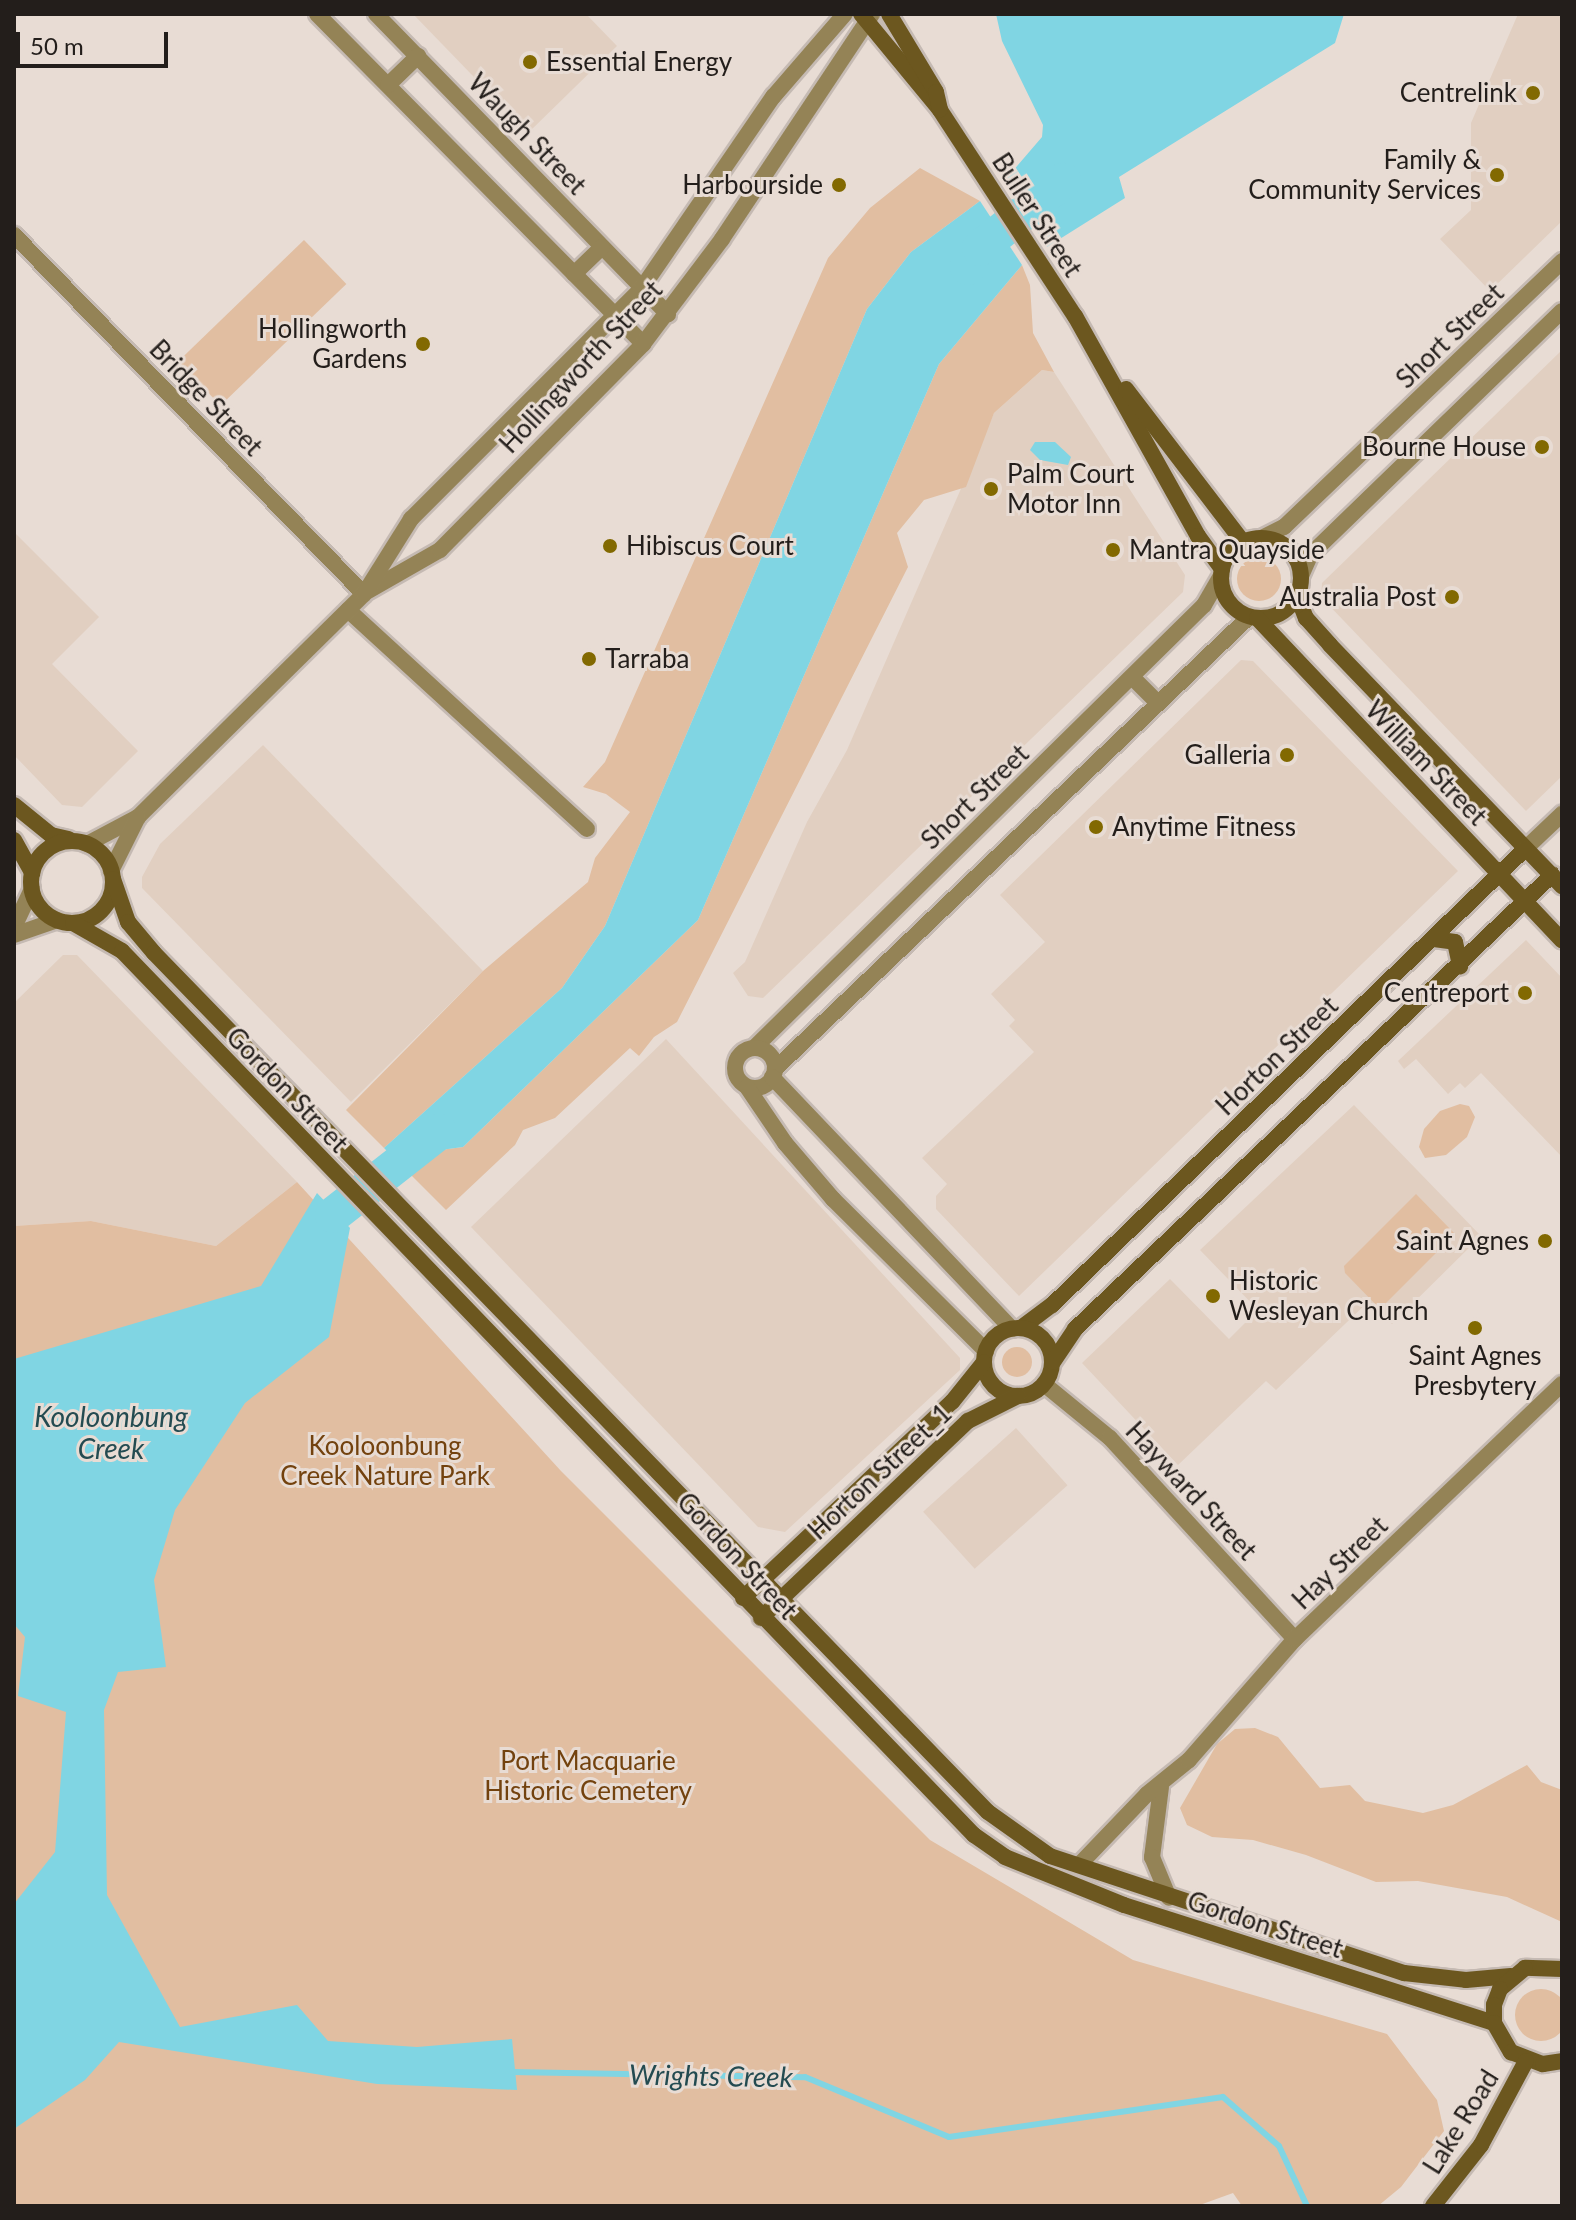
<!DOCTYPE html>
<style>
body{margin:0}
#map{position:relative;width:1576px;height:2220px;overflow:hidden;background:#e8dcd4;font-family:Lato,sans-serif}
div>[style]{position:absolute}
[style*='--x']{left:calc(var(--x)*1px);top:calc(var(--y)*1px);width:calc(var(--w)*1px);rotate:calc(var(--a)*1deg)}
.built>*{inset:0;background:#e1cfc1;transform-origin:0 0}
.green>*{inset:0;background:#e1bea1;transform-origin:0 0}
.round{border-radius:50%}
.water>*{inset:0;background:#80d5e3}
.stream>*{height:6px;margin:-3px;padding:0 3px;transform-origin:3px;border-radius:3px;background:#80d5e3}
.river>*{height:36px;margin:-18px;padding:0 18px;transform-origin:18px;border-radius:18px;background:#80d5e3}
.roads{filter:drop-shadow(2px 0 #c5bab3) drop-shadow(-2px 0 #c5bab3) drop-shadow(0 2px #c5bab3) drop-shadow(0 -2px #c5bab3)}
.street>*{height:16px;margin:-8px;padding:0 8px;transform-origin:8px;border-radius:8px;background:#948356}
.street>.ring{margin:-8px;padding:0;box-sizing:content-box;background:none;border:16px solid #948356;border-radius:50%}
.secondary>*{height:16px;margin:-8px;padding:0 8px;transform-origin:8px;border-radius:8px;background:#6c571f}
.secondary>.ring{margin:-8px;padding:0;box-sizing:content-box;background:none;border:16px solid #6c571f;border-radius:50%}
.dots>*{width:22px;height:22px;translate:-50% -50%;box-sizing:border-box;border:4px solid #e8dcd4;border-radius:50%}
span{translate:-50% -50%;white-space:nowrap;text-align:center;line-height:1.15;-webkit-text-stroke:6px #e8dcd4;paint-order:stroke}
.poi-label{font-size:26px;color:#231e1b}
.left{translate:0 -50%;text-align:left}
.right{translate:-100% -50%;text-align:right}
.street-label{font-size:26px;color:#231e1b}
.park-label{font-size:26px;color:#73420e}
.water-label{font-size:28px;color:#234b51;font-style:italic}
.frame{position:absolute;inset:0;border:16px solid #231e1b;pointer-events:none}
.scale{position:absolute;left:16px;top:32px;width:152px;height:36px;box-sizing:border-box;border:4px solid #231e1b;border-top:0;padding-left:10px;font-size:24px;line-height:28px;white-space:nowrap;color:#231e1b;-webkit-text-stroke:6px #e8dcd4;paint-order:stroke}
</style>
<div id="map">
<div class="built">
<i style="clip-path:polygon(413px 14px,586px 14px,617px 46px,528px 133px)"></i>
<i style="clip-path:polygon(1518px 14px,1562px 14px,1562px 221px,1490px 291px,1440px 239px,1471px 210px,1471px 123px)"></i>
<i style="clip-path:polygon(1562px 350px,1562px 776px,1526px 811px,1321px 597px,1322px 583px)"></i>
<i style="clip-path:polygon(1042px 370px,1054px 372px,1185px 575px,1183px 592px,763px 998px,748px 996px,733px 973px,745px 962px,807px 822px,847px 750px,994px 413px)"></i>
<i style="clip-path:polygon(14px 532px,99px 617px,52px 664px,138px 751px,82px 807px,62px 805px,14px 755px)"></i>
<i style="clip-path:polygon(1241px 660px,1253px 661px,1458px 871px,1019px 1296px,936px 1209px,936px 1196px,947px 1184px,922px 1158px,1034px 1052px,1009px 1026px,1015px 1020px,991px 994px,1045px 942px,1000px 895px)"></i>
<i style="clip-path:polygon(263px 745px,483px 971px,351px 1102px,142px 888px,142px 877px,160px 844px)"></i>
<i style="clip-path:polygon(1526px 940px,1562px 978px,1562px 1157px,1481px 1073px,1465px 1088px,1460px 1083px,1448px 1094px,1416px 1059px,1404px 1069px,1398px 1061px)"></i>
<i style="clip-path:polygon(63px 955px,77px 955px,297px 1182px,216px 1246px,91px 1221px,14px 1226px,14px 1003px)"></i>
<i style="clip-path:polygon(666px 1039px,960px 1358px,960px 1370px,785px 1532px,758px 1527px,471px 1227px)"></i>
<i style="clip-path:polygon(1354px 1105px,1481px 1236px,1392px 1324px,1368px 1302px,1276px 1390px,1266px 1381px,1178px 1465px,1082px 1363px,1170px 1279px,1229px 1339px,1258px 1310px,1200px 1250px)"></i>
<i style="left:1016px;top:1428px;width:77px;height:125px;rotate:48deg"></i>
</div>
<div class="green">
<i style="clip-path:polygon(920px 168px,980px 201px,911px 252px,867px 309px,605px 926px,562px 988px,384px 1148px,346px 1110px,483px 971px,588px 882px,595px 858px,630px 812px,606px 794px,583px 787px,605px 762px,828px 258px,870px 208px)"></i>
<i style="left:304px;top:240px;width:61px;height:175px;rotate:46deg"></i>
<i style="clip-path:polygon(1022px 265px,1030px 285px,1033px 333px,1054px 372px,1042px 370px,994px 413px,966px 487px,924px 500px,897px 533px,908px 567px,677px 1022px,654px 1037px,639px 1056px,630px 1048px,555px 1118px,523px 1130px,515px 1145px,446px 1210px,409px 1173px,433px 1151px,463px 1147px,698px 920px,939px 364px)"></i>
<i class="round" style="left:1237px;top:557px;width:44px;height:44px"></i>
<i style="clip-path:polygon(1460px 1104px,1469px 1106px,1475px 1117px,1467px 1137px,1446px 1155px,1425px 1158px,1419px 1147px,1424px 1129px,1440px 1111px)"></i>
<i style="clip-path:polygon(297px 1182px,561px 1471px,930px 1840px,1133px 1960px,1387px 2034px,1437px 2100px,1444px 2131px,1401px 2187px,1378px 2206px,1242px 2206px,1233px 2193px,1197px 2206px,14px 2206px,14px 1226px,91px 1221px,216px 1246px)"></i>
<i style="clip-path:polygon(1416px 1194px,1455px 1234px,1380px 1309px,1345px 1273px,1344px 1266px)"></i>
<i class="round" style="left:1002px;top:1347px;width:30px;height:30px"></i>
<i style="clip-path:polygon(1255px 1728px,1278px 1737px,1320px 1788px,1350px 1785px,1365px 1801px,1423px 1813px,1453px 1805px,1527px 1765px,1541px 1782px,1562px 1790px,1562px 1922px,1507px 1897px,1418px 1881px,1376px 1882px,1306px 1855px,1253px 1840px,1212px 1837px,1187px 1825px,1180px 1808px,1217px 1744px,1235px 1729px)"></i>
<i class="round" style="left:1515px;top:1989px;width:52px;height:52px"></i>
</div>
<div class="water">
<i style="clip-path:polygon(996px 14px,1344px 14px,1335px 43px,1119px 177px,1125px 198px,1047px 247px,1005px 180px,1042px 137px,1043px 125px,1002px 41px)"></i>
<i style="clip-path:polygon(980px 201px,1022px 265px,939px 364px,698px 920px,463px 1147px,433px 1151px,409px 1173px,384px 1148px,562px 988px,605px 926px,867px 309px,911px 252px)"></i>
<i style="clip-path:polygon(1035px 442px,1055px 442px,1071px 457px,1068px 465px,1040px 460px,1030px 450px)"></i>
<i style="clip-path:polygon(317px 1193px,350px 1228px,329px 1337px,245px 1403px,175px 1510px,154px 1580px,166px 1667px,118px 1672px,104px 1710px,107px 1895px,180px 2027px,297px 2005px,328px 2041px,417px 2047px,512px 2039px,517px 2090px,377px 2084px,119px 2042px,85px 2080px,14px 2129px,14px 1904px,55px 1852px,66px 1712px,18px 1696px,25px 1637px,14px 1624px,14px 1359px,261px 1286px)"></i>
</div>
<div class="stream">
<i style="--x:511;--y:2072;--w:294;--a:1"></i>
<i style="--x:805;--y:2077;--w:156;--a:22.6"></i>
<i style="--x:949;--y:2137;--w:277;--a:-8.3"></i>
<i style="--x:1223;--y:2097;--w:74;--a:41.2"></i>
<i style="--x:1279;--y:2146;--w:66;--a:65"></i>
</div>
<div class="river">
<i style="--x:968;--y:267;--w:22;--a:-58"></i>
<i style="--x:980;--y:248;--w:107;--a:-38.9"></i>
<i style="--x:333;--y:1215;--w:135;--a:-38.1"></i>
</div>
<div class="roads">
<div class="street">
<i style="--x:317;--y:14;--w:464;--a:45.3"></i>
<i style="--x:376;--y:14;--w:419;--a:45.8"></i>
<i style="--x:388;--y:85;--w:42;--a:-44"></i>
<i style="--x:14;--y:235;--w:501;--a:45.73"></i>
<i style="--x:574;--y:274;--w:39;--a:-44"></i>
<i style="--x:1262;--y:538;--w:25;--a:-27"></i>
<i style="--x:1284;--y:527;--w:385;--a:-43.7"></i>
<i style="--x:1301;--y:576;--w:24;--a:-66"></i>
<i style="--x:1311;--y:554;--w:349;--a:-44.1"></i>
<i style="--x:368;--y:591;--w:83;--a:-29.7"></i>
<i style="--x:440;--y:550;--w:289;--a:-45.4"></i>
<i style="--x:643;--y:344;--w:131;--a:-53"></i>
<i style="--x:722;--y:239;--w:270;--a:-56.3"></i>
<i style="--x:348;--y:610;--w:324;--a:42.5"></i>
<i style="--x:1132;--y:677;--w:35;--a:45"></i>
<i style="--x:87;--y:844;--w:58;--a:-27.9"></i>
<i style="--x:138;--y:817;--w:317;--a:-44.6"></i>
<i style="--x:364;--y:594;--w:89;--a:-57.9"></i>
<i style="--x:411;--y:519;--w:327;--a:-45"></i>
<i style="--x:642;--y:288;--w:232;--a:-55.6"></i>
<i style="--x:773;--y:97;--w:110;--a:-49.1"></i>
<i style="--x:1526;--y:848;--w:50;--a:-43.4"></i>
<i style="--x:111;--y:871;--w:60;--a:-63.4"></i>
<i style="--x:14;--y:927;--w:42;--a:-64.7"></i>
<i style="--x:14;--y:935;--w:46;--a:-19.2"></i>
<i style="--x:754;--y:1048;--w:631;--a:-44.55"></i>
<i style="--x:1204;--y:605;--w:34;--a:-60"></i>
<i class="ring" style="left:735px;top:1048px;width:24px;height:24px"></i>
<i style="--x:775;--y:1069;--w:655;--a:-43.64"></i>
<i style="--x:772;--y:1077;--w:348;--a:46.4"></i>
<i style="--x:747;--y:1087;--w:68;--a:55.8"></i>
<i style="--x:785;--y:1143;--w:74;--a:49.4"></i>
<i style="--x:833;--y:1199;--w:216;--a:44.8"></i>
<i style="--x:1044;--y:1384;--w:85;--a:39.3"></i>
<i style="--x:1110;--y:1438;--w:273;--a:47.4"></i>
<i style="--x:1161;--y:1787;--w:71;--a:97.3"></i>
<i style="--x:1152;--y:1857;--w:44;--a:67.5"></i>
<i style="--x:1079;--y:1865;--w:98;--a:-46.2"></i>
<i style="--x:1147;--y:1794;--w:54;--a:-39"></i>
<i style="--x:1189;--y:1760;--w:161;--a:-48.8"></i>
<i style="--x:1295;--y:1639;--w:369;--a:-43.7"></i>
</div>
<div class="secondary">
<i style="--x:861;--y:14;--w:124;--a:50.5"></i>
<i style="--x:940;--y:110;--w:246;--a:56.8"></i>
<i style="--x:1075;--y:316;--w:252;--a:60.8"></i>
<i style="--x:1198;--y:536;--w:41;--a:54"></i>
<i style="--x:889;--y:14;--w:91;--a:58.9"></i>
<i style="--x:936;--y:92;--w:18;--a:77"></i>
<i style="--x:1126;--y:389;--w:193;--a:52.6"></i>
<i class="ring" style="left:1221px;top:538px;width:64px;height:64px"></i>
<i style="--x:1297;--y:595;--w:25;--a:69"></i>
<i style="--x:1306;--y:618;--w:36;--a:48"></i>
<i style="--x:1330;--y:645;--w:335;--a:46.1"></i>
<i style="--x:1257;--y:618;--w:444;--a:46.6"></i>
<i style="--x:14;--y:805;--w:48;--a:39"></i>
<i style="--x:51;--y:835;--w:18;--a:13"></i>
<i style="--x:14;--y:840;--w:38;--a:61"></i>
<i class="ring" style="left:31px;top:841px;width:66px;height:66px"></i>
<i style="--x:113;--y:879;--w:46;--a:70.8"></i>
<i style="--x:128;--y:922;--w:40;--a:50"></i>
<i style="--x:154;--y:953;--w:1197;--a:45.85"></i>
<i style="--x:988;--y:1812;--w:76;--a:35.4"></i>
<i style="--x:1050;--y:1856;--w:373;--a:18.3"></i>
<i style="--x:1404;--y:1973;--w:62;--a:6.4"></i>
<i style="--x:1466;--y:1980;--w:45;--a:-5.1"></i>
<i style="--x:73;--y:923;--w:56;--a:29.7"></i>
<i style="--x:122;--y:951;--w:1228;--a:46.06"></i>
<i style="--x:974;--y:1835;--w:38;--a:35"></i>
<i style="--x:1005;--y:1857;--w:128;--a:22"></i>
<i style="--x:1124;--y:1905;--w:388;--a:17.7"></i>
<i style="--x:1434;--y:939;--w:21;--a:8"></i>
<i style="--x:1455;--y:942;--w:25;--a:78"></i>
<i style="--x:1021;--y:1328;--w:39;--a:-37"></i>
<i style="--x:1052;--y:1305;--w:658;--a:-43.95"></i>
<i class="ring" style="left:984px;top:1328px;width:52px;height:52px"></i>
<i style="--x:1053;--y:1362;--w:40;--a:-56"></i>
<i style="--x:1075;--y:1329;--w:659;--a:-43.58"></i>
<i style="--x:743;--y:1598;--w:287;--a:-43.2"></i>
<i style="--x:952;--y:1402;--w:51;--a:-51.3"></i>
<i style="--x:761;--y:1618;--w:286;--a:-43.6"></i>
<i style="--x:968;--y:1421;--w:56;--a:-26.6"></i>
<i style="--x:1562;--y:1969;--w:37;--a:-178"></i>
<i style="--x:1525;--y:1968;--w:33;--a:140"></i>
<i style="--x:1500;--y:1989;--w:17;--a:111"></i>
<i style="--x:1494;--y:2005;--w:18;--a:90"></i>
<i style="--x:1494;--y:2023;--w:34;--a:60"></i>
<i style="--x:1511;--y:2052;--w:34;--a:21"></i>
<i style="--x:1543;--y:2064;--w:19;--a:-9"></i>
<i style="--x:1433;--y:2206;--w:78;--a:-51.8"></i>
<i style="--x:1481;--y:2145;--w:95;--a:-61.8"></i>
</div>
</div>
<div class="dots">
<i style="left:530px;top:62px;background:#826901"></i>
<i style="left:1533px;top:93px;background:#826901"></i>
<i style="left:1497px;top:175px;background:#826901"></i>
<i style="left:839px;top:185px;background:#826901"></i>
<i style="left:423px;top:344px;background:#826901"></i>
<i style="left:1542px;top:447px;background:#826901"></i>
<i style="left:991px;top:489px;background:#826901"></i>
<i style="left:610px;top:546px;background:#826901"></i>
<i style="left:1113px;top:550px;background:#826901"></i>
<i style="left:1452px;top:597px;background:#826901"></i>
<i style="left:589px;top:659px;background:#826901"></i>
<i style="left:1287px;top:755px;background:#826901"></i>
<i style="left:1096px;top:827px;background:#826901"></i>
<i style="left:1525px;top:993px;background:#826901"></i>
<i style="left:1545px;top:1241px;background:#826901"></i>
<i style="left:1213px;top:1296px;background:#826901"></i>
<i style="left:1475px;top:1328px;background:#826901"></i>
</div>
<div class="poi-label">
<span class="left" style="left:546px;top:62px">Essential Energy</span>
<span class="right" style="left:1517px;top:93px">Centrelink</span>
<span class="right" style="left:1481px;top:175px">Family &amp;<br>Community Services</span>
<span class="right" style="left:823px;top:185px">Harbourside</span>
<span class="right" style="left:407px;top:344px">Hollingworth<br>Gardens</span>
<span class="right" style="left:1526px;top:447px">Bourne House</span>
<span class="left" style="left:1007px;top:489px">Palm Court<br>Motor Inn</span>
<span class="left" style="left:626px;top:546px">Hibiscus Court</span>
<span class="left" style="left:1129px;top:550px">Mantra Quayside</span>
<span class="right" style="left:1436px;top:597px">Australia Post</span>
<span class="left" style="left:605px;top:659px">Tarraba</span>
<span class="right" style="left:1271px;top:755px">Galleria</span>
<span class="left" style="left:1112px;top:827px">Anytime Fitness</span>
<span class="right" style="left:1509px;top:993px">Centreport</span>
<span class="right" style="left:1529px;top:1241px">Saint Agnes</span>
<span class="left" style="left:1229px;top:1296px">Historic<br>Wesleyan Church</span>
<span style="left:1475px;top:1371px">Saint Agnes<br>Presbytery</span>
</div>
<div class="street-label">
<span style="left:527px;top:134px;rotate:46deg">Waugh Street</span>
<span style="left:1037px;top:215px;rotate:57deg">Buller Street</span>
<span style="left:1450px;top:336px;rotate:-44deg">Short Street</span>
<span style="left:581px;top:367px;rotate:-47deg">Hollingworth Street</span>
<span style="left:206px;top:398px;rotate:46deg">Bridge Street</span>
<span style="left:1426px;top:763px;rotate:46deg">William Street</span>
<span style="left:975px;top:797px;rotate:-44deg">Short Street</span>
<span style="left:1277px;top:1056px;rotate:-44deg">Horton Street</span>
<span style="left:287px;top:1090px;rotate:46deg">Gordon Street</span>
<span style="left:880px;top:1472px;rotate:-43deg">Horton Street_1</span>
<span style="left:1191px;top:1491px;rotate:47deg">Hayward Street</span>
<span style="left:737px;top:1556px;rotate:47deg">Gordon Street</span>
<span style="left:1340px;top:1563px;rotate:-44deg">Hay Street</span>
<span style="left:1265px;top:1925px;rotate:18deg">Gordon Street</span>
<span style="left:1461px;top:2122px;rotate:-58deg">Lake Road</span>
</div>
<div class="park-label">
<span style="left:385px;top:1461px">Kooloonbung<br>Creek Nature Park</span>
<span style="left:588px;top:1776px">Port Macquarie<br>Historic Cemetery</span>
</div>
<div class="water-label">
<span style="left:111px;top:1432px">Kooloonbung<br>Creek</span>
<span style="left:711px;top:2075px;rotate:1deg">Wrights Creek</span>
</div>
<div class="frame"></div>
<div class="scale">50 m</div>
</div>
